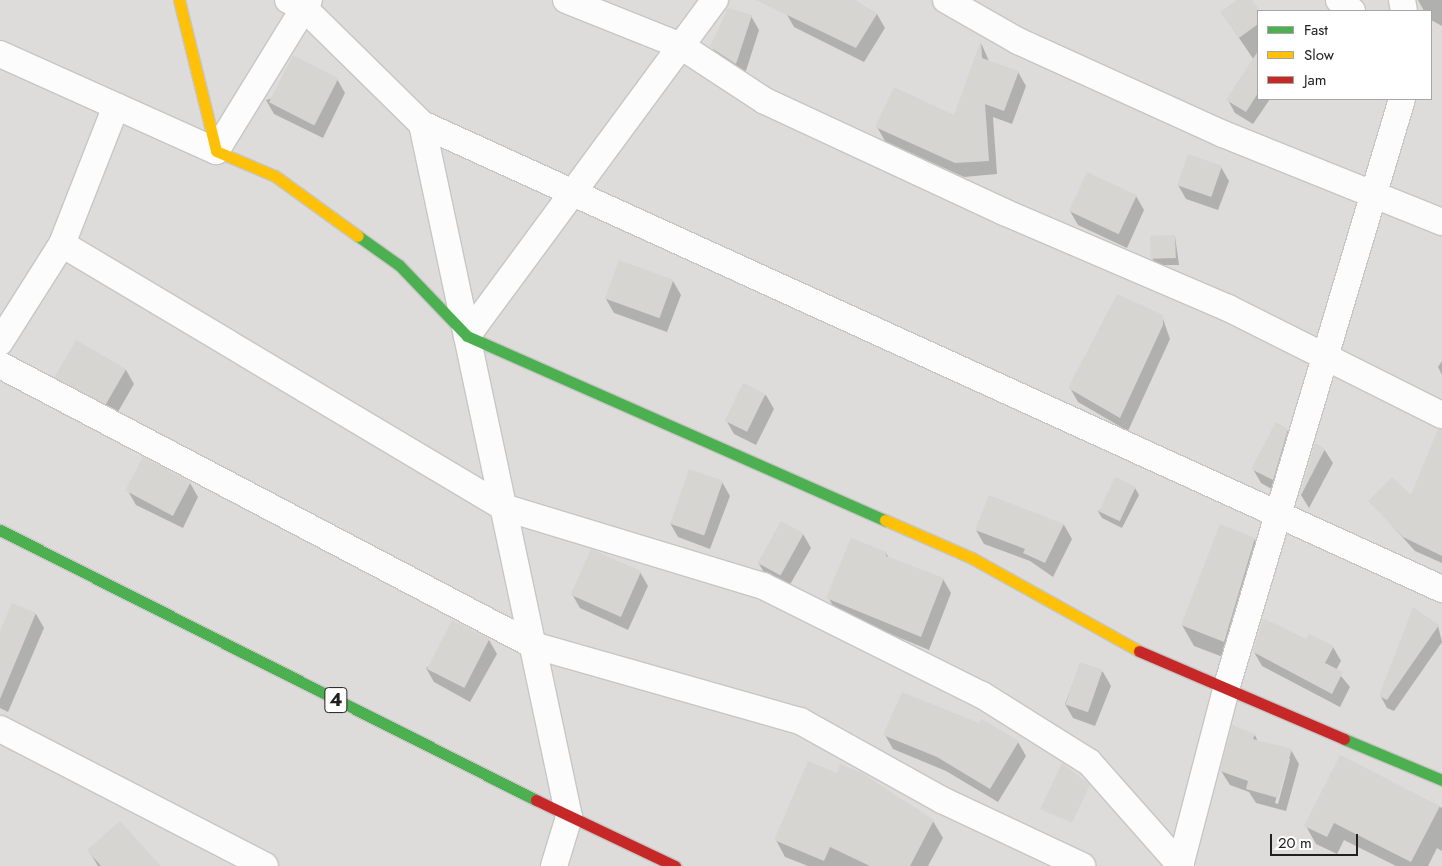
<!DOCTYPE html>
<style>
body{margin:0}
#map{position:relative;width:1442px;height:866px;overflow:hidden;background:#eeede9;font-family:Jost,sans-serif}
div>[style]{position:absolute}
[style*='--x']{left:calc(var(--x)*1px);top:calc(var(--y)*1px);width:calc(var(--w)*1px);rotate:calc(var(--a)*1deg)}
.residential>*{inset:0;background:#dddcda}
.shadow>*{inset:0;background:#0003}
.building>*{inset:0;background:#d7d5d1;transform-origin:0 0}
.roads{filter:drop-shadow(1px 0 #c7c6c5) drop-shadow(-1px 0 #c7c6c5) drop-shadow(0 1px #c7c6c5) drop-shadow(0 -1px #c7c6c5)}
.street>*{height:26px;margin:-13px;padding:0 13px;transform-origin:13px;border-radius:13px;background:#fcfcfc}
.fast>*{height:11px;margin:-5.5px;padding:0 5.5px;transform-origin:5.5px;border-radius:5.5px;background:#4caf50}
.slow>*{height:11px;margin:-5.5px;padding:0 5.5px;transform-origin:5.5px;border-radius:5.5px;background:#ffc107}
.jam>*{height:11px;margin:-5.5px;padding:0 5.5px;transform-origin:5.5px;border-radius:5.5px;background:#c62828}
span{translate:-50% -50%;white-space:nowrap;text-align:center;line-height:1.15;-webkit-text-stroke:4px #fff;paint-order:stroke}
.shield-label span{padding:1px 4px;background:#fff;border:1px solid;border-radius:4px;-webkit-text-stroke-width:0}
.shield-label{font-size:19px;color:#202020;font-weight:700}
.legend{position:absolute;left:1257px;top:10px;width:175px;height:90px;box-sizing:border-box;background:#fff;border:1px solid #a6a6a6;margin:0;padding:6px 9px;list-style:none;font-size:15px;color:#202020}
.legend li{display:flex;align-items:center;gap:10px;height:25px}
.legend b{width:25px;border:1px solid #a6a6a6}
.scale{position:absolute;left:1270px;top:834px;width:88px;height:22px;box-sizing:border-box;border:2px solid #202020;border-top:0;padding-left:6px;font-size:15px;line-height:18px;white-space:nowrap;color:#202020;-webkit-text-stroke:4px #fff;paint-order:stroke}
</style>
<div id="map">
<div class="residential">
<i style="clip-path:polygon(evenodd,0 0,1442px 0,1442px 866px,0 866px,0 0,1258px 11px,1431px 11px,1431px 99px,1258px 99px,1258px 11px)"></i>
</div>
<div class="shadow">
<i style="clip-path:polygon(792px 0,853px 0,877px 14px,885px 28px,864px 62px,794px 27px,786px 13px)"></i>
<i style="clip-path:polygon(1239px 0,1251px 0,1259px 11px,1258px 99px,1270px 99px,1253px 124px,1235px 113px,1228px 100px,1254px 60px,1222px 13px)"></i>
<i style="clip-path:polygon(1418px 0,1442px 0,1442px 26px,1431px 20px,1431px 11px,1424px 11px)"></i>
<i style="clip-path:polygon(751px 16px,759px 30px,744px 77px,720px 61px,712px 47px)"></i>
<i style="clip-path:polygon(981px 43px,989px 61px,1018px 72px,1026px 86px,1012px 124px,993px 117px,997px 174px,964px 177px,885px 141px,877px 127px,955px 116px)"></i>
<i style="clip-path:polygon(337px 79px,345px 93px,323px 138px,274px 114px,266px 100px)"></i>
<i style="clip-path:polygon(1221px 167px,1229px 181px,1218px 210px,1186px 199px,1178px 185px)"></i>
<i style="clip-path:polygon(1136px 196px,1144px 210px,1127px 248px,1078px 225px,1070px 211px)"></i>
<i style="clip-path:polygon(1175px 236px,1179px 265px,1156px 265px,1152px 258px)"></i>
<i style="clip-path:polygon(673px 281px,681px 295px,667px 332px,614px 313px,606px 299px)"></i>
<i style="clip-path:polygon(1162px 316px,1170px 339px,1128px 431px,1078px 402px,1070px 388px)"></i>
<i style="clip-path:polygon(77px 342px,126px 370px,134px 384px,115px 417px,65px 391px,57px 377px)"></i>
<i style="clip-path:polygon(1442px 361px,1442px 375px,1438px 367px)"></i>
<i style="clip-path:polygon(766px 395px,774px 409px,756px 445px,734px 434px,726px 420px)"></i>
<i style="clip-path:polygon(1287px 430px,1295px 444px,1280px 494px,1261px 483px,1253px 469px)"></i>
<i style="clip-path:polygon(1442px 442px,1442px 563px,1415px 551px,1370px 501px,1411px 498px)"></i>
<i style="clip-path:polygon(1324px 449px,1333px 463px,1309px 508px,1301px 495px)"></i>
<i style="clip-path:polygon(722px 482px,730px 496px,710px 549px,678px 537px,670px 523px)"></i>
<i style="clip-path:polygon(190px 483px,198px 497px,183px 528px,136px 505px,128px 491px)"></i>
<i style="clip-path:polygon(1135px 488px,1139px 495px,1122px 528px,1102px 518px,1098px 511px)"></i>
<i style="clip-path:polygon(989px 497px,1064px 525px,1072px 539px,1053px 577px,1030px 561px,984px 544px,976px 530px)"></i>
<i style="clip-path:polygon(803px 534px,811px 548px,788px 588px,766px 576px,758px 562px)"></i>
<i style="clip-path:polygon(1255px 539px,1267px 559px,1236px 662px,1194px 646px,1182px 625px)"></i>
<i style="clip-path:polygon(886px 553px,890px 560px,943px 579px,951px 593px,929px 650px,836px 611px,828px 597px)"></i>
<i style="clip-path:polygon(640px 572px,648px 586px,628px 630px,580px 608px,572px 594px)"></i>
<i style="clip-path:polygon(12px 605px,36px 614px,44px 628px,8px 712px,0 708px,0 634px)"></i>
<i style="clip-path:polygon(1438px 626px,1442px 642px,1394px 711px,1387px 708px,1380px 695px)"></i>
<i style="clip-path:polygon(489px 640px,497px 654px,470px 702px,434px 682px,426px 668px)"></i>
<i style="clip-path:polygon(1307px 641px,1333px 647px,1341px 661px,1336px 670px,1350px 687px,1340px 707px,1262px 666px,1254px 652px)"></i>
<i style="clip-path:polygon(1081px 663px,1103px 672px,1111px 686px,1095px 726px,1073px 718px,1065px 704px)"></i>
<i style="clip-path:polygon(885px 735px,1018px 742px,1026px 756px,998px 802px,946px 771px,893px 749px)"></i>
<i style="clip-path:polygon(evenodd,1255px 735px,1258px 742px,1291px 750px,1299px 764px,1286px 811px,1256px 803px,1249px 792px,1230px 785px,1221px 771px,1255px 735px,1287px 759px,1290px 759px,1278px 804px,1275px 803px,1287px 759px)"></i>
<i style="clip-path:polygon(1341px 756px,1442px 808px,1442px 851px,1437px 848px,1428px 866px,1396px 866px,1344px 840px,1337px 854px,1316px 844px,1306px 826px)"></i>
<i style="clip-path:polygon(933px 821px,943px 838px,928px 866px,808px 866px,785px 857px,776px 840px)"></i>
<i style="clip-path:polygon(89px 851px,158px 866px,98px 866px)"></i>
</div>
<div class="building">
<i style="clip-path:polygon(756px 0,855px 0,877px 14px,856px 48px)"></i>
<i style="clip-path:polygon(1237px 0,1252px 0,1258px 8px,1258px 24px,1239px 38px,1220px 12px)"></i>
<i style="clip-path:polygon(728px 8px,752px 15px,736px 64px,710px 47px)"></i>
<i style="clip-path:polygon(981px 40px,982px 58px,1019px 71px,1004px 111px,985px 104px,989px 161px,955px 163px,875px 127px,894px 87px,954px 115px)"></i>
<i style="clip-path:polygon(1258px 51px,1258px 93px,1246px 112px,1226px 100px)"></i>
<i style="left:293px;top:55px;width:51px;height:53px;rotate:27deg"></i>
<i style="left:1188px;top:154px;width:36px;height:33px;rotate:19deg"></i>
<i style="left:1087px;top:172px;width:55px;height:43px;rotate:25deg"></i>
<i style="left:1175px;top:235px;width:23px;height:25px;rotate:88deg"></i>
<i style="left:619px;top:260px;width:58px;height:41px;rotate:20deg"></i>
<i style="clip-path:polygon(1117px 294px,1163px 315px,1163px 325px,1120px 418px,1068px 388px)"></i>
<i style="left:76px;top:340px;width:58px;height:43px;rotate:30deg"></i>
<i style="left:743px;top:383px;width:25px;height:42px;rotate:26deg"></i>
<i style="clip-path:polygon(1276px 422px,1288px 429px,1273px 480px,1251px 469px)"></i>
<i style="clip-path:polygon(1438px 429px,1442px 430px,1442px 556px,1403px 537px,1368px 501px,1392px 477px,1411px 495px)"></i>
<i style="clip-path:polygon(1315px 443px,1325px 449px,1301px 495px,1300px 495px)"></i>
<i style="left:143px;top:457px;width:54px;height:38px;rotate:28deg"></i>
<i style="left:689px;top:469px;width:36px;height:58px;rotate:19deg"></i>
<i style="left:1115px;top:477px;width:23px;height:38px;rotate:25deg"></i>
<i style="clip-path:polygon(989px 495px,1064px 524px,1045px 563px,1023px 553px,1025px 549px,975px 530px)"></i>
<i style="left:781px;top:521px;width:26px;height:48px;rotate:29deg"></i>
<i style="clip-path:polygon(1220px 524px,1255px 538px,1224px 642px,1181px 625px)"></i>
<i style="clip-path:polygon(851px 538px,887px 552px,886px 556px,944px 578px,921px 637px,826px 598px)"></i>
<i style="left:591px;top:549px;width:55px;height:50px;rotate:24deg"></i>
<i style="clip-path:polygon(12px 603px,36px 613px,0 699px,0 631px)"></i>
<i style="clip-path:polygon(1413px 607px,1439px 625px,1387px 700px,1379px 696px)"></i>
<i style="clip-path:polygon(1263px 618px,1306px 639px,1309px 634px,1334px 646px,1325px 663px,1343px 672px,1332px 694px,1253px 652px)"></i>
<i style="left:452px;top:620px;width:42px;height:55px;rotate:27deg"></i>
<i style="left:1080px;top:662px;width:24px;height:45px;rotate:19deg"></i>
<i style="clip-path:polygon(902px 692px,979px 723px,982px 719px,1019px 741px,990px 789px,937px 757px,883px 735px)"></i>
<i style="clip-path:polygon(1232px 725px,1255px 734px,1253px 739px,1292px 749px,1278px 798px,1246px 789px,1248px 781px,1220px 771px)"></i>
<i style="clip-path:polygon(1340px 755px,1440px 806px,1411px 862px,1334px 823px,1327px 837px,1304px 826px)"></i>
<i style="clip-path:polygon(808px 761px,837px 773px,840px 764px,862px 773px,934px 820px,910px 866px,870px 866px,830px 847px,824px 861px,774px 840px)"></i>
<i style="clip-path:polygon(1062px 763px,1090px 785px,1072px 823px,1040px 809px)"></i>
<i style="clip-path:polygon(120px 821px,161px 866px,101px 866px,87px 850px)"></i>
</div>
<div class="roads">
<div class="street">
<i style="--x:288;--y:0;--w:18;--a:27"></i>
<i style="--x:304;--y:8;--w:165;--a:44.5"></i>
<i style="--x:422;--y:124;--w:1121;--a:24.51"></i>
<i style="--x:566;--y:0;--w:124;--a:21.8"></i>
<i style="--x:681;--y:46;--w:100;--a:33.2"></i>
<i style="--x:765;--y:101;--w:264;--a:24.9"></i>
<i style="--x:1004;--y:212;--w:244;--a:23.2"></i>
<i style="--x:1228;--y:308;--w:239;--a:26.6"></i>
<i style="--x:946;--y:0;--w:83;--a:29.7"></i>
<i style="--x:1018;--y:41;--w:225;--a:24.4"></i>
<i style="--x:1223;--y:134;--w:236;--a:21.9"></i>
<i style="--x:1339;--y:0;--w:17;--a:40"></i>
<i style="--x:1402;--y:0;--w:11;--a:80"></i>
<i style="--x:0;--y:54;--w:237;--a:24.2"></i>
<i style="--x:216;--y:151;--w:177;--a:-58.4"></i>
<i style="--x:422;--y:124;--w:708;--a:78.02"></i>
<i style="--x:569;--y:817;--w:51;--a:107"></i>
<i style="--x:62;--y:244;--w:513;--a:30.81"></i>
<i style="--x:503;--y:507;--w:272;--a:16.9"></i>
<i style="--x:763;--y:586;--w:245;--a:26.5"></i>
<i style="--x:982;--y:695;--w:126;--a:32.1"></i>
<i style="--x:1089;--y:762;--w:139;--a:48.5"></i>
<i style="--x:467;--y:336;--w:418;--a:-53.6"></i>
<i style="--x:0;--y:342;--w:116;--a:-57.7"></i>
<i style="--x:62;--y:244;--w:148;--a:-68.6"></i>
<i style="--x:0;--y:365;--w:602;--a:27.71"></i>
<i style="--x:533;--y:645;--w:278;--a:15.9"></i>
<i style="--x:800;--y:721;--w:162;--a:29.1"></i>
<i style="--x:942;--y:800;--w:155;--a:25.2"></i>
<i style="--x:0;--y:729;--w:298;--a:27.3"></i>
<i style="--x:1180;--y:866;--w:183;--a:-75.4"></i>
<i style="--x:1226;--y:689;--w:616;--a:-73.39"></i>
</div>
<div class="fast">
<i style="--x:358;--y:236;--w:50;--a:35.3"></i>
<i style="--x:399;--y:265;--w:98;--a:46.2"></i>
<i style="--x:467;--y:336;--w:457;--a:23.8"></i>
<i style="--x:0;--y:530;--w:600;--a:26.74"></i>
<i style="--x:1344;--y:739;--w:106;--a:22.7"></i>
</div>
<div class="slow">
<i style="--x:179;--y:0;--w:155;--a:76.2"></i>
<i style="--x:216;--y:151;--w:64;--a:23"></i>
<i style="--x:275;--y:176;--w:102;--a:35.9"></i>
<i style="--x:885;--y:520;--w:95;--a:23.6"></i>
<i style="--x:972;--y:558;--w:191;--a:29.1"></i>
</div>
<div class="jam">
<i style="--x:1139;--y:651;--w:223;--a:23.2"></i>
<i style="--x:536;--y:800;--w:154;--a:25.4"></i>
</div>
</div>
<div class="shield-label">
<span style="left:336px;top:700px">4</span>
</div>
<ul class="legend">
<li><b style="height:6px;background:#4caf50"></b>Fast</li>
<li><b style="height:6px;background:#ffc107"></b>Slow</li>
<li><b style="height:6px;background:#c62828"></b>Jam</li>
</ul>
<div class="scale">20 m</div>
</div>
